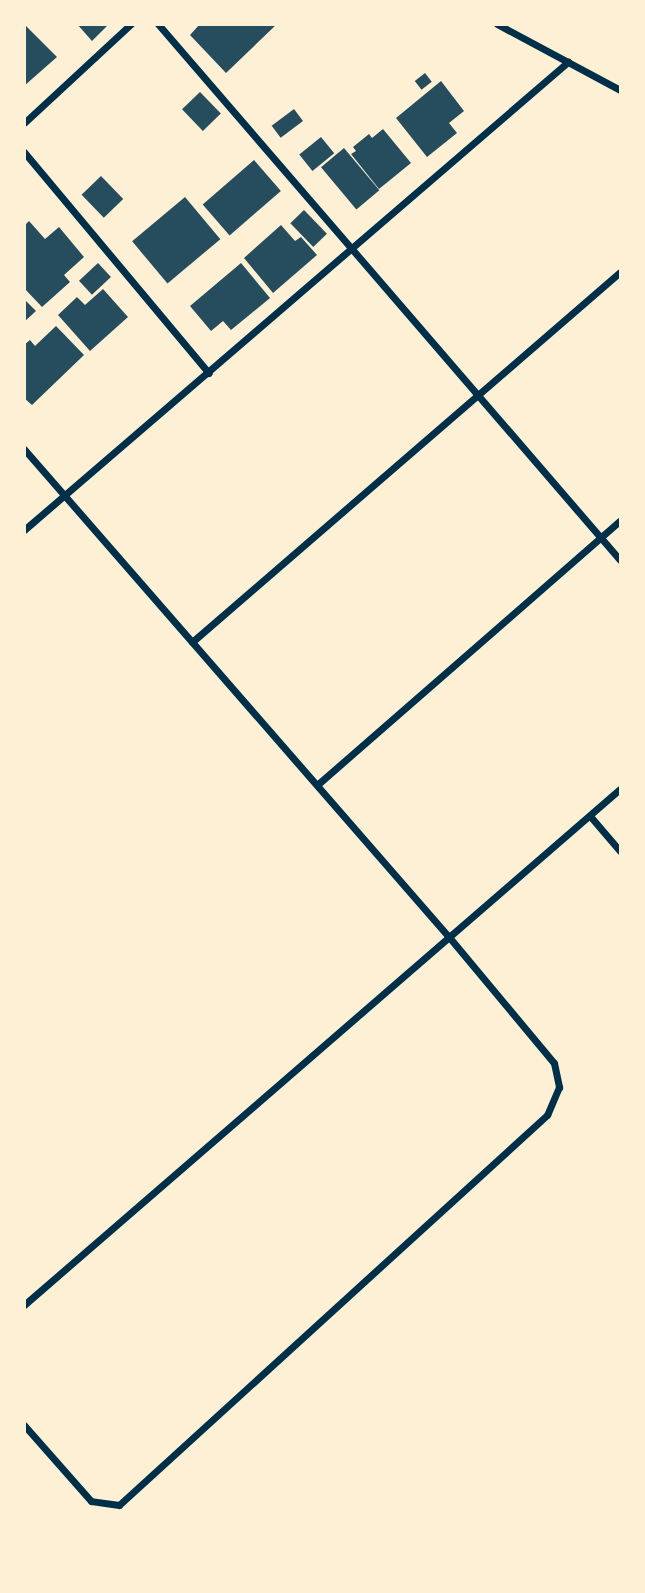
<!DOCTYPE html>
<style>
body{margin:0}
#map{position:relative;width:645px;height:1593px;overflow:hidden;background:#fdf0d5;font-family:"Open Sans",sans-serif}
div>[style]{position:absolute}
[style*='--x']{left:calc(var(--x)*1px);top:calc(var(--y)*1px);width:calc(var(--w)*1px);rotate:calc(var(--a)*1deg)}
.building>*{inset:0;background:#264d5e;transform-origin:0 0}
.minor>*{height:7px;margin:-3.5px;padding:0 3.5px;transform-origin:3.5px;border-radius:3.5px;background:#003049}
span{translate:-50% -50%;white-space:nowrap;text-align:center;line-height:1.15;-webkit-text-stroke:7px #fdf0d5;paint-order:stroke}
.frame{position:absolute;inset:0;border:26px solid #fdf0d5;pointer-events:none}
</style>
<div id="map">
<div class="building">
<i style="clip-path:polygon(24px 24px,57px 57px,24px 86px)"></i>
<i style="clip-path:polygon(77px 24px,109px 24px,92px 41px)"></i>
<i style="clip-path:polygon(200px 24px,215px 25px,277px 24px,226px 73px,190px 35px)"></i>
<i style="left:425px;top:73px;width:11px;height:13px;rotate:52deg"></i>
<i style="clip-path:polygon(441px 81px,464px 111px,449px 123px,457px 133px,427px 157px,396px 118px)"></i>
<i style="left:200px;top:92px;width:30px;height:25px;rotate:46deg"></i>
<i style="left:294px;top:109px;width:15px;height:28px;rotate:53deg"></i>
<i style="clip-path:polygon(383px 129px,411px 163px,379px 189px,351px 154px,356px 151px,353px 147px,369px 134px,372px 138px)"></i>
<i style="left:321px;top:137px;width:21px;height:28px;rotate:51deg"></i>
<i style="left:344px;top:148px;width:55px;height:30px;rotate:50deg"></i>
<i style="left:254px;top:160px;width:41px;height:68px;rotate:49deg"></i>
<i style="left:101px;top:176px;width:32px;height:27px;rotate:46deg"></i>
<i style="left:185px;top:197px;width:55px;height:69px;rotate:50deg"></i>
<i style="left:304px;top:210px;width:33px;height:19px;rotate:46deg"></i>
<i style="clip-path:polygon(29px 221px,45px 239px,59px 227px,84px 257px,64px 275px,70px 282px,42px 307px,24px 288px,24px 226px)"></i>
<i style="clip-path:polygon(281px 225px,295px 241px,301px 237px,317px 255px,273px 293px,244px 258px)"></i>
<i style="left:98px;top:263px;width:19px;height:26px;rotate:47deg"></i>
<i style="clip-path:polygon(241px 263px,270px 298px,231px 330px,223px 321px,211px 331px,190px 306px)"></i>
<i style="clip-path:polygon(103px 289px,128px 317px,90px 351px,58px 315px,77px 297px,85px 305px)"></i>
<i style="clip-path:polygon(24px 299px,36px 311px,24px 322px)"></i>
<i style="clip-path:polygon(56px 326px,84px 355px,32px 405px,24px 398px,24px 345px,30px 340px,35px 346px)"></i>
</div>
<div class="minor">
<i style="--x:158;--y:24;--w:708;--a:49.24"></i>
<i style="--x:497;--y:24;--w:140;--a:28.2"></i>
<i style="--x:24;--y:123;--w:146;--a:-42.8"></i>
<i style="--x:24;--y:152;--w:288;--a:50.1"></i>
<i style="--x:24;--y:449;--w:647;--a:48.95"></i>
<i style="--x:449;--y:937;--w:164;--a:50.2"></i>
<i style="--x:554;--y:1063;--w:25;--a:78"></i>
<i style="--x:559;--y:1087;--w:30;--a:113"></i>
<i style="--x:547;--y:1115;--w:579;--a:137.66"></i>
<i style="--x:119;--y:1505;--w:28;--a:-172"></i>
<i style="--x:91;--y:1501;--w:101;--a:-131.4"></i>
<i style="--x:24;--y:530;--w:718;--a:-40.71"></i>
<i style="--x:192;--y:642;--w:566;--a:-40.84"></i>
<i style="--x:317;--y:785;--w:402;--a:-41.1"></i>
<i style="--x:590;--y:816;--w:46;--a:49.4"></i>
<i style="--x:24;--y:1305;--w:788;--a:-40.89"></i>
</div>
<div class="frame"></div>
</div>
